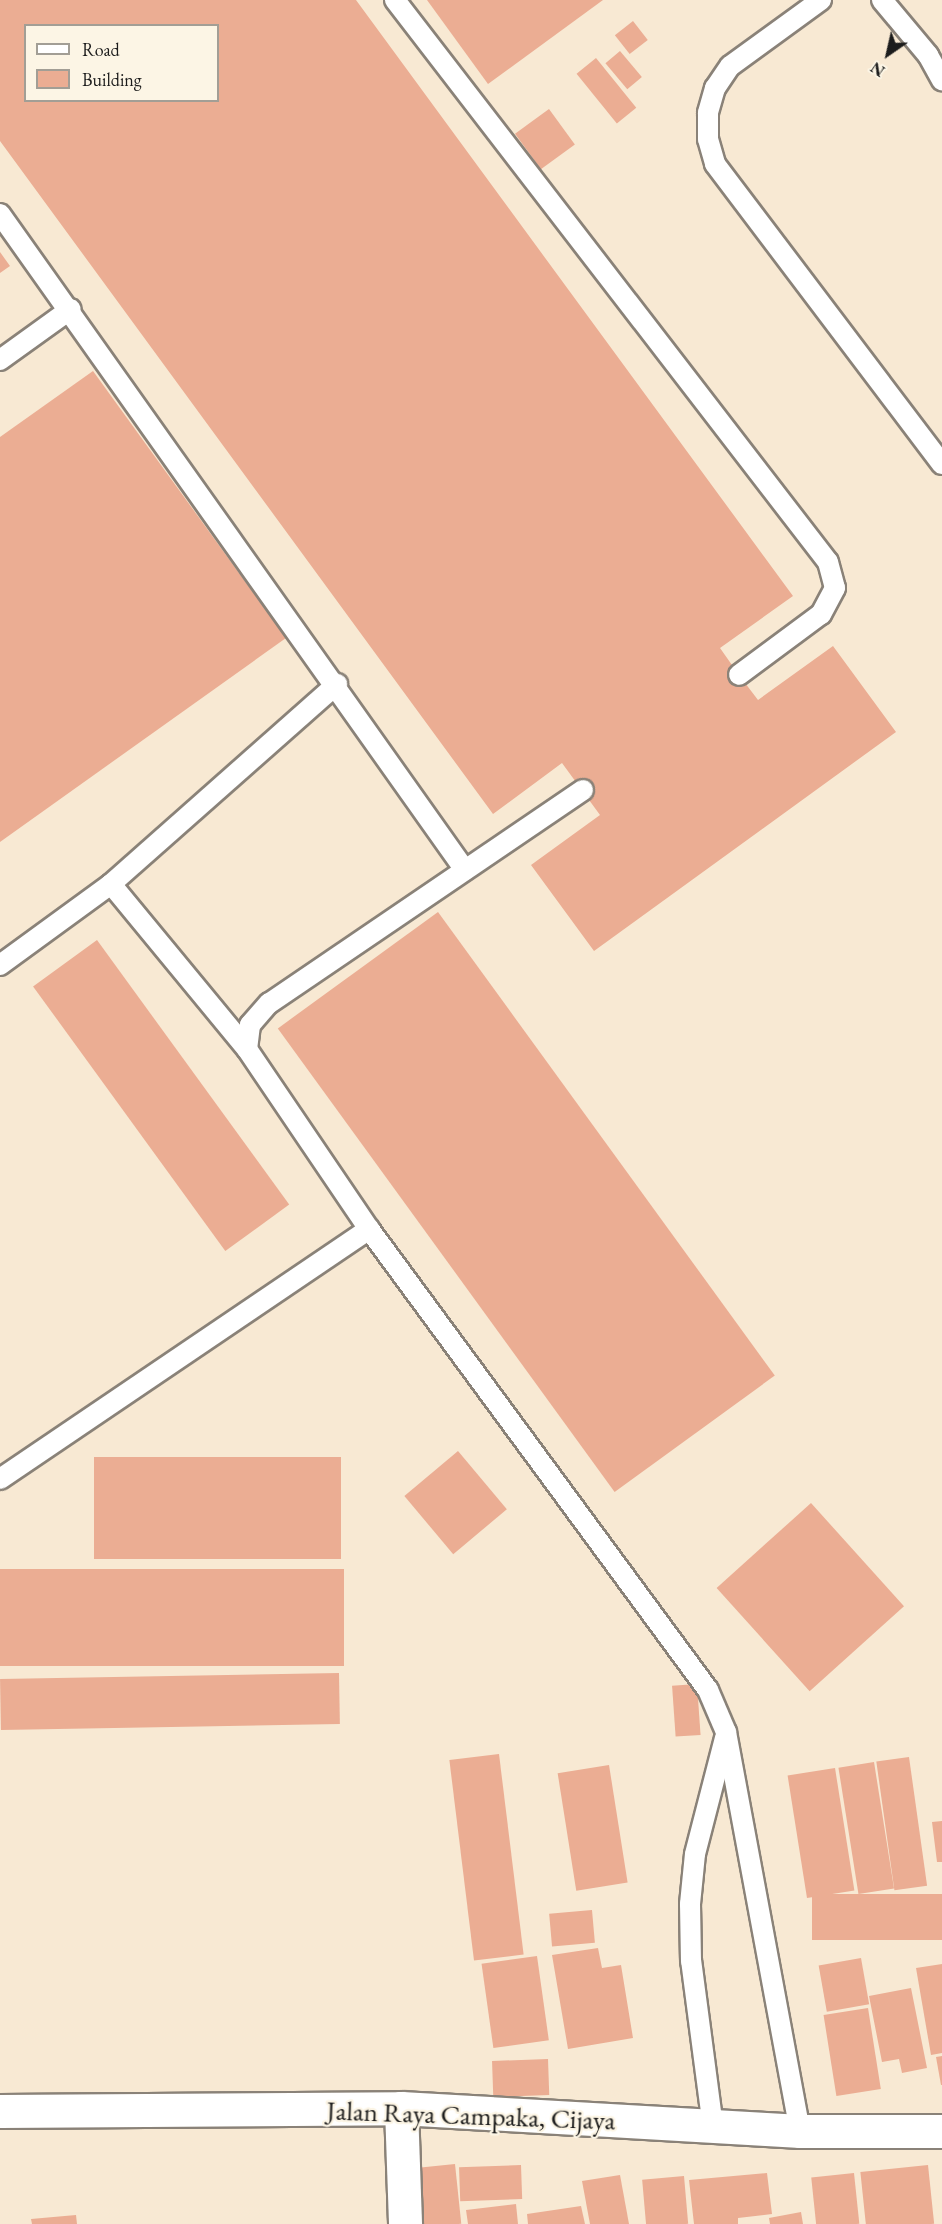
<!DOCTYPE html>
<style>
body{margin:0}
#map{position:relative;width:942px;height:2224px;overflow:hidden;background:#f8e9d3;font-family:"EB Garamond",serif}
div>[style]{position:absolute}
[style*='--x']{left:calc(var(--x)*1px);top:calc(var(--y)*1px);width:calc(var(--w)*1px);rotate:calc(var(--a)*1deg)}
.building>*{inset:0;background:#ebad93;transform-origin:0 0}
.roads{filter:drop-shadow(2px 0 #8a8278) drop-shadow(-2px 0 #8a8278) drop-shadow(0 2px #8a8278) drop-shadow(0 -2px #8a8278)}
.lane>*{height:20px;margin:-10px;padding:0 10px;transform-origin:10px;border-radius:10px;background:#fff}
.street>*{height:33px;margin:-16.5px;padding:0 16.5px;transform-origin:16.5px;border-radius:16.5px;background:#fff}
.primary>*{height:33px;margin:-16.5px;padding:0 16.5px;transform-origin:16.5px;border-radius:16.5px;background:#fff}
span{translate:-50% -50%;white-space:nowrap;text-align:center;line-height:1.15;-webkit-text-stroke:4.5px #fcf5e5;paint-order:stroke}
.street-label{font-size:27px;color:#1c1c1c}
.legend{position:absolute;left:24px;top:24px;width:195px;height:78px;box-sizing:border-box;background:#fcf5e5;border:2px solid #a29e95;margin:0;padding:8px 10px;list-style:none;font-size:18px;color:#1c1c1c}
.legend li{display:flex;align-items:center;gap:12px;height:30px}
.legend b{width:30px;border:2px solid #a29e95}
.north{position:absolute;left:858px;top:24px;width:60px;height:60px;-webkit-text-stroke:4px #fcf5e5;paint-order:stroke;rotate:214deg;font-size:16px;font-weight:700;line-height:24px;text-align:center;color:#1c1c1c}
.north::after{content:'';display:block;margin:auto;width:21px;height:27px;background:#1c1c1c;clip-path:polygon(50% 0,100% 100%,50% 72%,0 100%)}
</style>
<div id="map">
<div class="building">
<i style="clip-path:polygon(evenodd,0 0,356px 0,793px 596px,720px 648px,739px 675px,758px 700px,833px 646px,896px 732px,594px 951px,531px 865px,600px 815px,562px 763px,493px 814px,0 141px,0 0,26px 26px,218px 26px,218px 100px,26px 100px,26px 26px)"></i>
<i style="clip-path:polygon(427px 0,603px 0,488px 84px)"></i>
<i style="left:633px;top:21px;width:24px;height:23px;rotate:52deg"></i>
<i style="left:620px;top:51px;width:34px;height:19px;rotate:50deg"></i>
<i style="left:596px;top:58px;width:64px;height:25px;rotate:51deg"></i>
<i style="left:549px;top:109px;width:44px;height:42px;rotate:54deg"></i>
<i style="clip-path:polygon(0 252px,10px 266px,0 273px)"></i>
<i style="clip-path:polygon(93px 371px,286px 638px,0 842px,0 437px)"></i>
<i style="left:438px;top:912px;width:573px;height:198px;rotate:54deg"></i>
<i style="left:97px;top:940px;width:327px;height:79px;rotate:54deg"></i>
<i style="left:458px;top:1451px;width:76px;height:70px;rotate:50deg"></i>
<i style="left:94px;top:1457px;width:247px;height:102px"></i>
<i style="left:811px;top:1503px;width:139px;height:127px;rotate:48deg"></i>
<i style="left:0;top:1569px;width:344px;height:97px"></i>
<i style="left:339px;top:1673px;width:51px;height:339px;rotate:89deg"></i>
<i style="left:697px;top:1684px;width:51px;height:25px;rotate:86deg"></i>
<i style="left:499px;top:1754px;width:202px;height:50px;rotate:83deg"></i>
<i style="left:909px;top:1757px;width:130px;height:33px;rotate:82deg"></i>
<i style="left:874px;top:1762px;width:128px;height:36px;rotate:81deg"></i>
<i style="left:609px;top:1765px;width:119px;height:52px;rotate:81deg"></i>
<i style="left:835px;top:1768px;width:124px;height:48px;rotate:81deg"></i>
<i style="clip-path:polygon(942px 1821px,942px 1862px,937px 1862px,932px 1822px)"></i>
<i style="left:942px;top:1894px;width:46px;height:130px;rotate:90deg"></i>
<i style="left:592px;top:1910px;width:33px;height:43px;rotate:85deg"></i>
<i style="clip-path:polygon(598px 1948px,602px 1968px,621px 1965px,633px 2038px,568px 2049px,552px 1955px)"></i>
<i style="left:537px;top:1956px;width:85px;height:56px;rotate:82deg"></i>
<i style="left:861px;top:1958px;width:47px;height:43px;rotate:80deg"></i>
<i style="clip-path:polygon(942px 1964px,942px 2053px,931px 2055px,916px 1968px)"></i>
<i style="clip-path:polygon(911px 1988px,927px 2068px,902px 2073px,899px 2059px,882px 2062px,869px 1996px)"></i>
<i style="left:868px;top:2008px;width:82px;height:45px;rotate:81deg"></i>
<i style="clip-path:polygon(942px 2056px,942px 2085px,941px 2085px,936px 2057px)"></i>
<i style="left:548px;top:2059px;width:36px;height:56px;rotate:88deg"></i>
<i style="left:455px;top:2164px;width:60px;height:49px;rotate:84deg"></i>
<i style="left:521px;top:2165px;width:34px;height:62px;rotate:88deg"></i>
<i style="left:928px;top:2165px;width:59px;height:68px;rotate:84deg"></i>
<i style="clip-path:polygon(767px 2173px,772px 2214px,738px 2218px,738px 2224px,694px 2224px,689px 2180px)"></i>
<i style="left:854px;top:2173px;width:51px;height:43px;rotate:84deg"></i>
<i style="clip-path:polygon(620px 2175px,629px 2224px,590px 2224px,582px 2181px)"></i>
<i style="left:684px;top:2176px;width:48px;height:42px;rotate:85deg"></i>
<i style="clip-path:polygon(516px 2204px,518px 2224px,468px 2224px,466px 2210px)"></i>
<i style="clip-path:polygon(581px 2206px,585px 2224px,528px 2224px,527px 2214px)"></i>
<i style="clip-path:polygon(801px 2212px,803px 2224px,770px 2224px,769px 2218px)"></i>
<i style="clip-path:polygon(76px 2215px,77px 2224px,32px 2224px,31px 2219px)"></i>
</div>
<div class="roads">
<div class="lane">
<i style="--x:395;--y:0;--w:709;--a:52.39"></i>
<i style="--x:828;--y:562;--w:27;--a:75"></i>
<i style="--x:835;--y:588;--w:30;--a:118"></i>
<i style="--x:821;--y:614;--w:102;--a:143.4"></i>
<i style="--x:821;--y:0;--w:112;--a:144"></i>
<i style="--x:730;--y:66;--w:27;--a:124"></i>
<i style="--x:715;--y:88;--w:26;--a:106"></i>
<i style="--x:708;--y:113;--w:26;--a:90"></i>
<i style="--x:708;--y:139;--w:26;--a:74"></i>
<i style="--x:715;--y:164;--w:376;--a:52.9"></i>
<i style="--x:882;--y:0;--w:72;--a:50.1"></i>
<i style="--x:928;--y:55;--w:29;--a:61"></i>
<i style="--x:0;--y:214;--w:804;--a:54.67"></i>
<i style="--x:0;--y:360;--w:87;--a:-35.7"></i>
<i style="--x:583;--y:790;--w:379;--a:145.8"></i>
<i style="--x:269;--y:1003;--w:29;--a:131"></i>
<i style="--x:250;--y:1025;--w:24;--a:97"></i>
<i style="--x:247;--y:1049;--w:217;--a:55.9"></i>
<i style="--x:369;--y:1229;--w:572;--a:53.67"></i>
<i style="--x:708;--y:1690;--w:46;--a:66.8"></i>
<i style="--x:726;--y:1732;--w:406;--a:79.5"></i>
<i style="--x:111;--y:884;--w:214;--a:50.5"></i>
<i style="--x:0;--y:965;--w:137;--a:-36.1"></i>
<i style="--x:111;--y:884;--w:302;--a:-41.5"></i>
<i style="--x:0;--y:1479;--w:446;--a:-34.1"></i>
<i style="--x:713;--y:2127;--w:167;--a:-97.5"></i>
<i style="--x:691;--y:1961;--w:57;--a:-91"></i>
<i style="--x:690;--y:1904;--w:50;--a:-84.3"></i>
<i style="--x:695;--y:1854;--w:120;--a:-75.5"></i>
</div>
<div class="street">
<i style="--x:401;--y:2108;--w:116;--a:88"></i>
</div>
<div class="primary">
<i style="--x:0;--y:2111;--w:401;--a:-0.4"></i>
<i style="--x:401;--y:2108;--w:400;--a:3.3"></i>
<i style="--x:800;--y:2131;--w:142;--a:0"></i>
</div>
</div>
<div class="street-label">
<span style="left:471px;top:2115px;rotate:2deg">Jalan Raya Campaka, Cijaya</span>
</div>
<ul class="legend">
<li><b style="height:8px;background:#fff"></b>Road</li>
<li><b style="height:16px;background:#ebad93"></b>Building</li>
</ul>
<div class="north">N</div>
</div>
